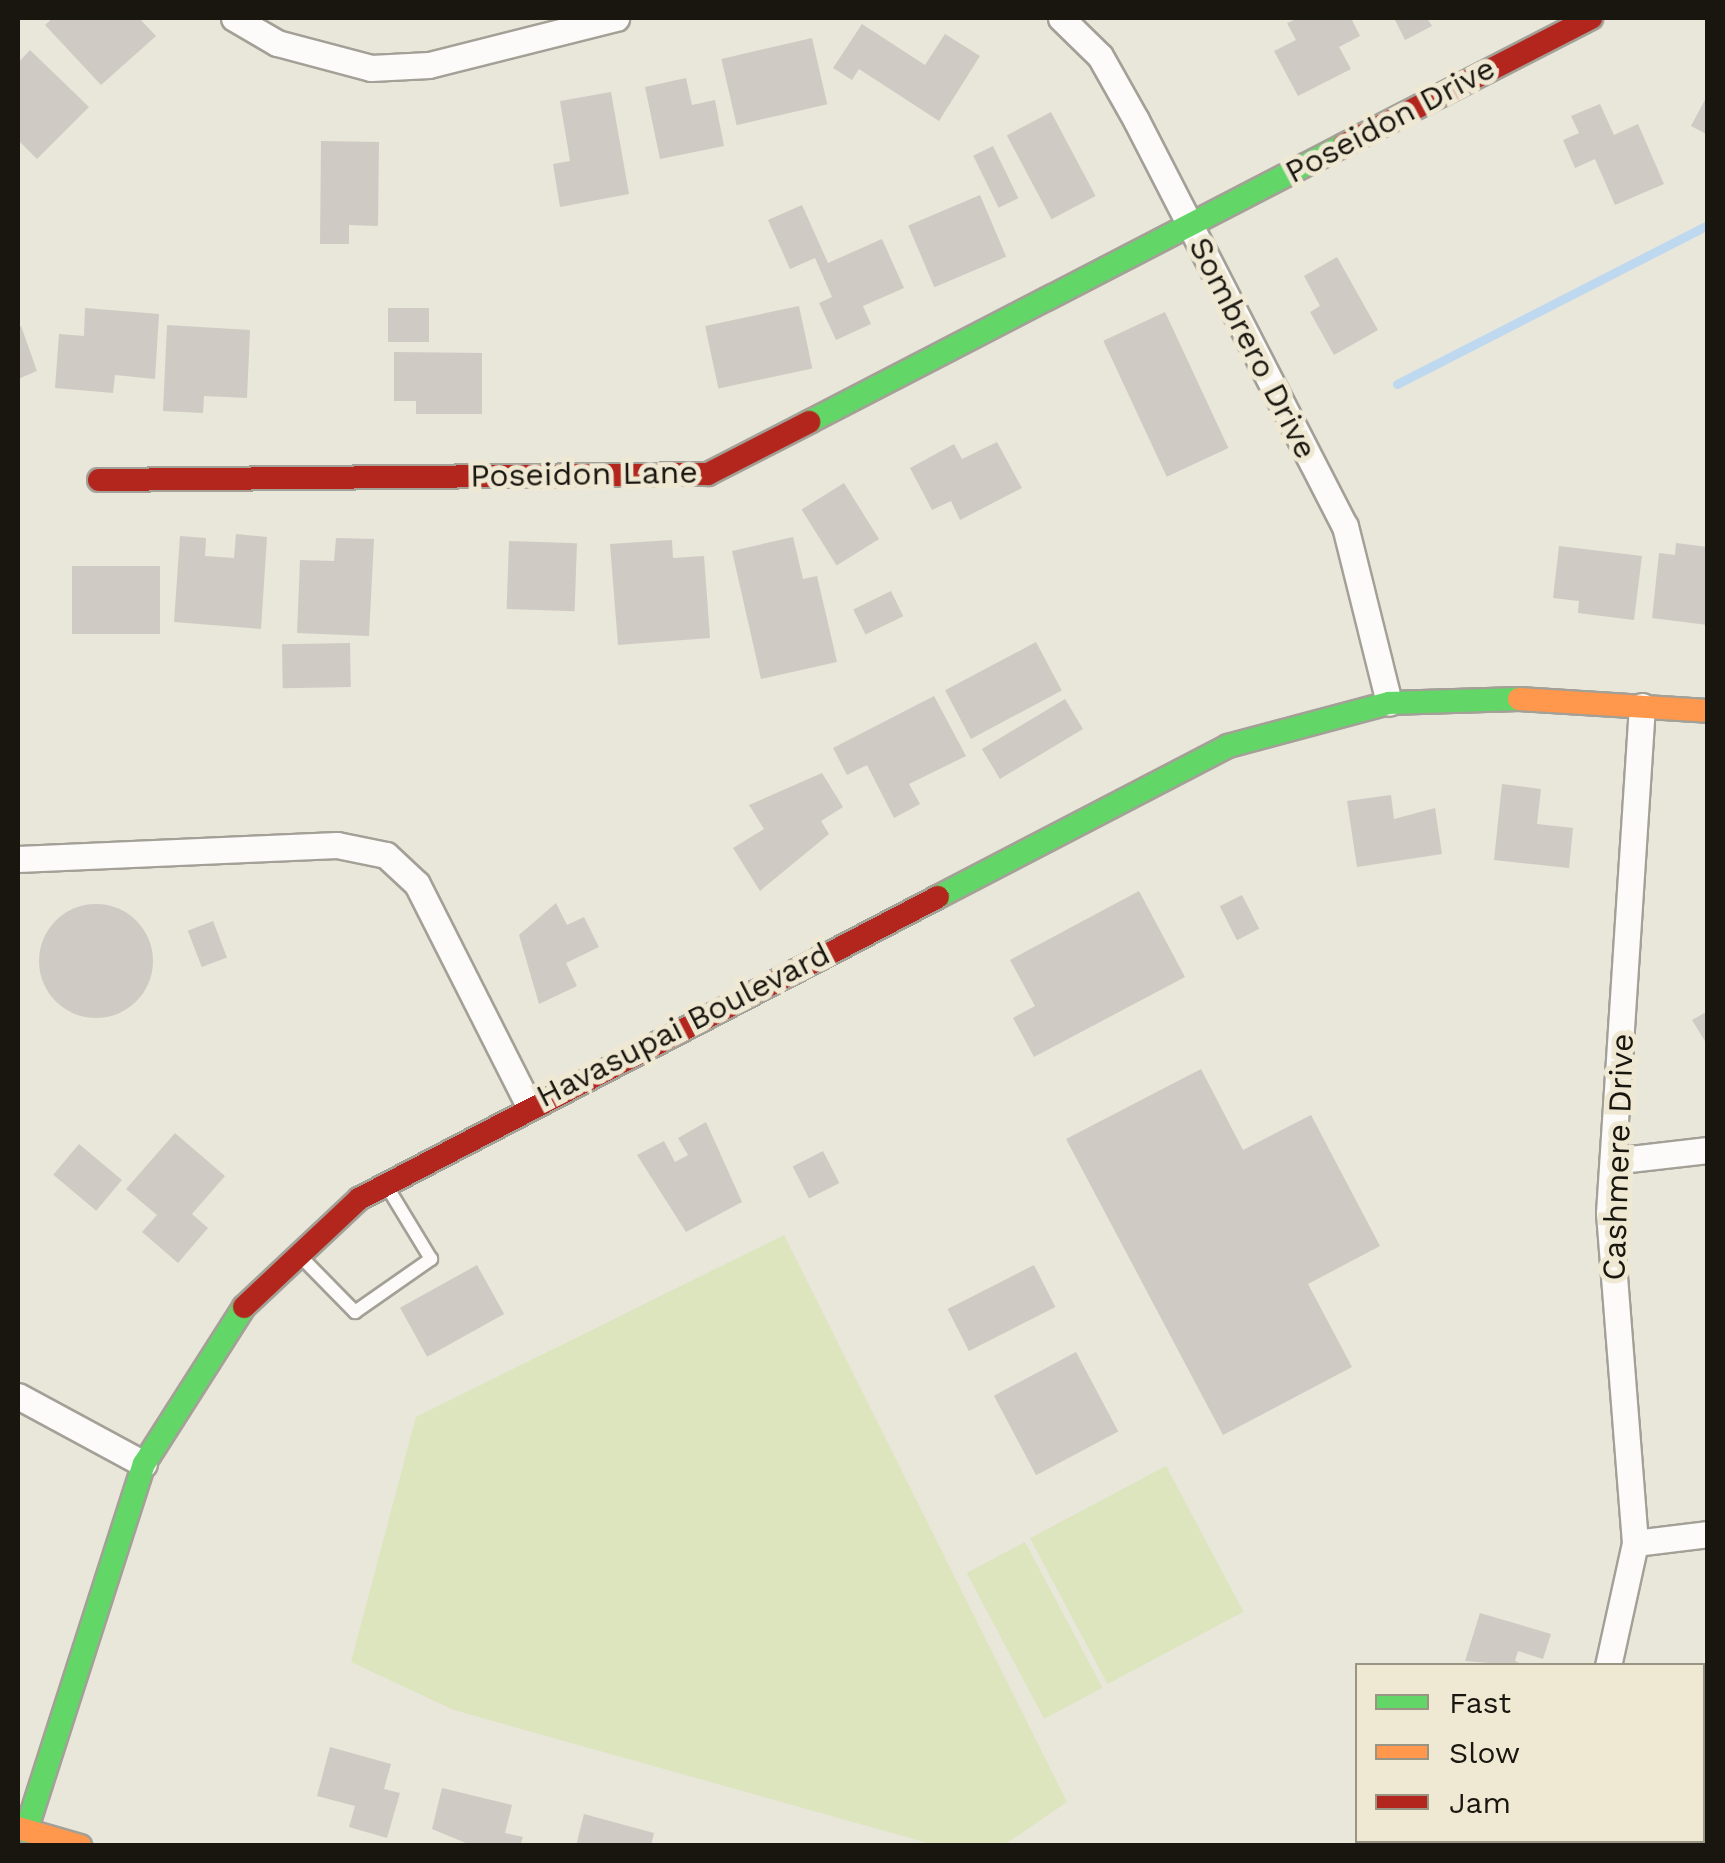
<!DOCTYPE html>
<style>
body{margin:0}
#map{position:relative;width:1725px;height:1863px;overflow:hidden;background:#e9e6da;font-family:"Work Sans",sans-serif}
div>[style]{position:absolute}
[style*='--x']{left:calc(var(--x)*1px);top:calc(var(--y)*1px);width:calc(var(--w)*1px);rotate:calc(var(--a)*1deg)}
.green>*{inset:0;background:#dce5be;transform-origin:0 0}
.stream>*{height:9px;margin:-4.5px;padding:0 4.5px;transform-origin:4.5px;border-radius:4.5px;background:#bed8f0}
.building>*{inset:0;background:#d0cac4;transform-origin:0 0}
.round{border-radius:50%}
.roads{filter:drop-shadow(2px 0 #a3a097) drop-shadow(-2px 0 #a3a097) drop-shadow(0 2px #a3a097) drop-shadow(0 -2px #a3a097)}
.lane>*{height:12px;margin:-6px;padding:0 6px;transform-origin:6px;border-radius:6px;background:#fcfbf9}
.street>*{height:25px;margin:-12.5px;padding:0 12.5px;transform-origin:12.5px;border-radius:12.5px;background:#fcfbf9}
.fast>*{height:22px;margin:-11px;padding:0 11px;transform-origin:11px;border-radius:11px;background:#63d668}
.slow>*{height:22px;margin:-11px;padding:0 11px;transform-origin:11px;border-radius:11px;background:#ff974d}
.jam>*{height:22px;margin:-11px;padding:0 11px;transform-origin:11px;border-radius:11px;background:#b3261e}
span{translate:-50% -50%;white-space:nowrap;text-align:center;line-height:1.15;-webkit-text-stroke:10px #efe9d4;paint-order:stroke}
.street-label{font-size:32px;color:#19160f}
.frame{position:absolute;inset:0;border:20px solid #19160f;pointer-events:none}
.legend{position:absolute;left:1355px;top:1663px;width:350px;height:180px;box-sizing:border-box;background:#efe9d4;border:2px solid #999585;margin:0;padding:12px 18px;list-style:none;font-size:30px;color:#19160f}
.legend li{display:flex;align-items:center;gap:20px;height:50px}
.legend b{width:50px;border:2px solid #999585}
</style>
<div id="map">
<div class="green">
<i style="clip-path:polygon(784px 1235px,1067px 1802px,1004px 1845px,935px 1845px,454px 1710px,351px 1662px,416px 1417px)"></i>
<i style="left:1166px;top:1466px;width:165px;height:154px;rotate:62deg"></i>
<i style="left:1025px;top:1542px;width:165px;height:66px;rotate:62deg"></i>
</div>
<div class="stream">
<i style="--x:1397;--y:384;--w:349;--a:-27.1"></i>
</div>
<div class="building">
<i style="clip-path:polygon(53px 18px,139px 18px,156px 36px,101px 85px,45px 25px)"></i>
<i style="clip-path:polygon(1299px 18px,1351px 18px,1360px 36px,1339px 47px,1351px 69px,1298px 96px,1274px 51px,1296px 40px,1287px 23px)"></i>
<i style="clip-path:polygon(1394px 18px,1427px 18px,1432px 26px,1405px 40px)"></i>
<i style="clip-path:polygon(862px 24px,925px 65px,945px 34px,980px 56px,939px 121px,859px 69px,852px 80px,833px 68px)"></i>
<i style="left:812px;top:38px;width:68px;height:93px;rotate:77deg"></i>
<i style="clip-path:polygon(30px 50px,89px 107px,37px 159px,18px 140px,18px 63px)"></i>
<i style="clip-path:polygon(686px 78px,692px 105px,715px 100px,724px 146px,660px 159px,645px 87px)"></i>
<i style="clip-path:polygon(611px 92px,629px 194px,560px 207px,553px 164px,570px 161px,560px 101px)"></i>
<i style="clip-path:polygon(1708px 94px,1708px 135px,1691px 126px)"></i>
<i style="clip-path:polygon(1600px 104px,1614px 135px,1638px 124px,1664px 184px,1615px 205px,1595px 159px,1575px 168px,1563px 140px,1579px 133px,1571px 116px)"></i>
<i style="left:1051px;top:112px;width:95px;height:50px;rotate:62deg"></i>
<i style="clip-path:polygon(321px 141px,379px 142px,378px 226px,349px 225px,349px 244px,320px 244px)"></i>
<i style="left:993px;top:146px;width:58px;height:22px;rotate:64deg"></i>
<i style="left:980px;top:195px;width:67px;height:78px;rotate:67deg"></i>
<i style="clip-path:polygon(802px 205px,828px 263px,882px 239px,904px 288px,863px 306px,871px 324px,836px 340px,819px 303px,832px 297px,815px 258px,790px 269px,768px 220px)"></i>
<i style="clip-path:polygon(1337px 257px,1378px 330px,1334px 355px,1310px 312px,1320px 306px,1304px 276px)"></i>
<i style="left:799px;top:306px;width:64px;height:96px;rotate:78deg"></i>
<i style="clip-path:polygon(85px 308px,159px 314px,155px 379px,115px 375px,113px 393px,55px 388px,59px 334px,84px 336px)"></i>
<i style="left:388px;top:308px;width:41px;height:34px"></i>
<i style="left:1165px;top:312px;width:150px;height:68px;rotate:65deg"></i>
<i style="clip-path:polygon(167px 325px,250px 330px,247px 398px,204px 396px,203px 413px,163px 411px)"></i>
<i style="clip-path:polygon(21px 326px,37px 371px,18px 379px,18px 327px)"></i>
<i style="clip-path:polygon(394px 352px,482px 353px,482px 414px,416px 414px,416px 401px,394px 401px)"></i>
<i style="clip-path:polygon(997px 442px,1022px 488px,960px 520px,951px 501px,932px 510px,910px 468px,954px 444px,962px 459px)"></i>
<i style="left:844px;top:483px;width:66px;height:50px;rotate:58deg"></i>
<i style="clip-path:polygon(236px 534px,267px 537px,261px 629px,174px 622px,180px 536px,206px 538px,205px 556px,234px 558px)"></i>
<i style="clip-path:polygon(793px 537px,803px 579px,817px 576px,837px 662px,761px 679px,732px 551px)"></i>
<i style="clip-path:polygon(336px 538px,374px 539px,369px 636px,297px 633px,300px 560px,334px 561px)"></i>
<i style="clip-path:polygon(672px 540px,673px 558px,704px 556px,710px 638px,618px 645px,610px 544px)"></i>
<i style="left:509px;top:541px;width:68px;height:68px;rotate:2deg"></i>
<i style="clip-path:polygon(1676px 543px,1708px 547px,1708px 625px,1652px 618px,1659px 553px,1675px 555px)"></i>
<i style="clip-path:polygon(1559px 546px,1642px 556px,1634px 620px,1578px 613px,1579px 601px,1553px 598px)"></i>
<i style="left:72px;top:566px;width:88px;height:68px"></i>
<i style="left:891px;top:591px;width:28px;height:42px;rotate:64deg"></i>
<i style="left:1036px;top:642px;width:55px;height:103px;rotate:62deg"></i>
<i style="left:350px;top:643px;width:44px;height:68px;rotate:89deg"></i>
<i style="clip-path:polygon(934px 696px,966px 756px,909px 784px,920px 804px,894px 818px,867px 765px,847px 775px,833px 748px)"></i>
<i style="left:1065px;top:699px;width:35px;height:97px;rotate:59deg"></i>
<i style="clip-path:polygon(822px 773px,843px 807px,821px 821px,829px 834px,760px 891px,733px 848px,764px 829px,749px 805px)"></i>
<i style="clip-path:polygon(1502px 784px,1541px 789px,1537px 824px,1573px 828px,1569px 868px,1494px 860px)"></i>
<i style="clip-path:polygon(1391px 795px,1394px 819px,1435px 808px,1442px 854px,1357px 867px,1347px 801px)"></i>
<i style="clip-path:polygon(1139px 891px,1185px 977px,1034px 1057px,1013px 1018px,1035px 1006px,1010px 960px)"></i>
<i style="left:1242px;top:895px;width:38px;height:25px;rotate:63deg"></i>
<i style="clip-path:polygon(556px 903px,567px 925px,584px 917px,599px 947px,566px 963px,577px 986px,539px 1004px,519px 935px)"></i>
<i class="round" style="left:39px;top:904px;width:114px;height:114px"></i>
<i style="left:213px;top:921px;width:39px;height:27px;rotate:69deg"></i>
<i style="clip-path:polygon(1708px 1011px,1708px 1046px,1692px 1020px)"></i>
<i style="clip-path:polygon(1201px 1069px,1243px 1150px,1311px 1115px,1380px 1246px,1308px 1284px,1352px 1367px,1223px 1435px,1066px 1139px)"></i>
<i style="clip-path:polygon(706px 1122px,742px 1202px,686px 1232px,637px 1155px,664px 1141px,675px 1162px,688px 1155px,678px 1138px)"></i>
<i style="clip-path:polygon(175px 1133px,225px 1176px,192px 1214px,208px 1228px,178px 1263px,142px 1232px,157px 1215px,126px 1189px)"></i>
<i style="left:79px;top:1144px;width:56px;height:40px;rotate:40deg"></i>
<i style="left:823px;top:1151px;width:36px;height:34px;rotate:63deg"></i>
<i style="left:477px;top:1265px;width:56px;height:88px;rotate:61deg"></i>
<i style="left:1034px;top:1265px;width:47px;height:97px;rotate:63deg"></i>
<i style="left:1076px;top:1352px;width:90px;height:93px;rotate:62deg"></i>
<i style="clip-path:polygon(1480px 1613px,1551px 1634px,1543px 1659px,1518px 1651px,1515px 1661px,1526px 1666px,1465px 1661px)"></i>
<i style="clip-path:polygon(330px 1747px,391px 1764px,384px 1789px,400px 1793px,387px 1838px,349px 1827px,355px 1806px,317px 1796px)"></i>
<i style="clip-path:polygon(442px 1788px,512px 1805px,505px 1833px,523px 1837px,520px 1846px,473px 1846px,432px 1829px)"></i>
<i style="clip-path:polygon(584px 1814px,654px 1833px,651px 1846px,576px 1846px)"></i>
</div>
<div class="roads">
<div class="lane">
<i style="--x:302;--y:1258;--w:76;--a:45.5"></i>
<i style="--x:355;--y:1312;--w:93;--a:-34.9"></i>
<i style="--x:431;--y:1259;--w:87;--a:-121.3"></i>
</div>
<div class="street">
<i style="--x:234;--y:18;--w:50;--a:30.2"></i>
<i style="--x:277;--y:43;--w:97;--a:14.9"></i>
<i style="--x:371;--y:68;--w:58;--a:-3"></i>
<i style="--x:429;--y:65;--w:193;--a:-14.1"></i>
<i style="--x:1061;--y:18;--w:54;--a:44.3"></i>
<i style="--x:1100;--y:56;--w:73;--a:60.6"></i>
<i style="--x:1136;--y:120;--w:457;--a:62.8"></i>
<i style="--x:1345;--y:526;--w:182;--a:76"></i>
<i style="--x:18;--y:859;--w:319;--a:-2.5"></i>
<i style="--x:337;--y:845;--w:50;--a:11.5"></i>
<i style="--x:386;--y:855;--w:42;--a:43.1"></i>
<i style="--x:417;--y:884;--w:246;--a:63.2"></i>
<i style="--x:1613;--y:1161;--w:96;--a:-6.6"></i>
<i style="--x:18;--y:1396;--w:143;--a:28.4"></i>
<i style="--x:1635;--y:1543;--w:74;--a:-7"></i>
<i style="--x:1608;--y:1666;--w:126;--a:-77.6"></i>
<i style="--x:1635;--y:1543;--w:331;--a:-94.5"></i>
<i style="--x:1609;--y:1213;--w:508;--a:-86.28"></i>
<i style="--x:1637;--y:1840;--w:18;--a:19"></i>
<i style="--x:1559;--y:1846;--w:6;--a:-81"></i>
</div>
<div class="fast">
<i style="--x:809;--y:422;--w:602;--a:-27.37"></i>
<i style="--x:938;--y:897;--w:327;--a:-27.5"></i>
<i style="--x:1228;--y:746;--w:167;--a:-15"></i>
<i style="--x:1389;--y:703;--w:130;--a:-1.8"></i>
<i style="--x:26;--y:1831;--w:386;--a:-72.2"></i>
<i style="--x:144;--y:1464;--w:186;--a:-57.5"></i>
</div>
<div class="slow">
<i style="--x:1519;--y:699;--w:189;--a:3.6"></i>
<i style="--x:18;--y:1828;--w:65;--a:16.2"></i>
</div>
<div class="jam">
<i style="--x:1344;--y:145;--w:278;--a:-27.2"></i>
<i style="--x:99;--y:480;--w:609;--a:-0.56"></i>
<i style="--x:708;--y:474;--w:114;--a:-27.2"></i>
<i style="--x:244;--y:1307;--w:158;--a:-43.2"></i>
<i style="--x:359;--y:1199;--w:653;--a:-27.55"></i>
</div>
</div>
<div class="street-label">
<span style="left:1390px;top:120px;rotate:-28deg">Poseidon Drive</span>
<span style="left:1253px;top:348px;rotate:63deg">Sombrero Drive</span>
<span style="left:584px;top:474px;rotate:-1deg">Poseidon Lane</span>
<span style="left:683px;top:1025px;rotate:-27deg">Havasupai Boulevard</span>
<span style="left:1618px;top:1157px;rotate:-88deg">Cashmere Drive</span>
</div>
<div class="frame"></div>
<ul class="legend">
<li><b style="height:12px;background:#63d668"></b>Fast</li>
<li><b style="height:12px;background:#ff974d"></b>Slow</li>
<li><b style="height:12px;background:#b3261e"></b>Jam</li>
</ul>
</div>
